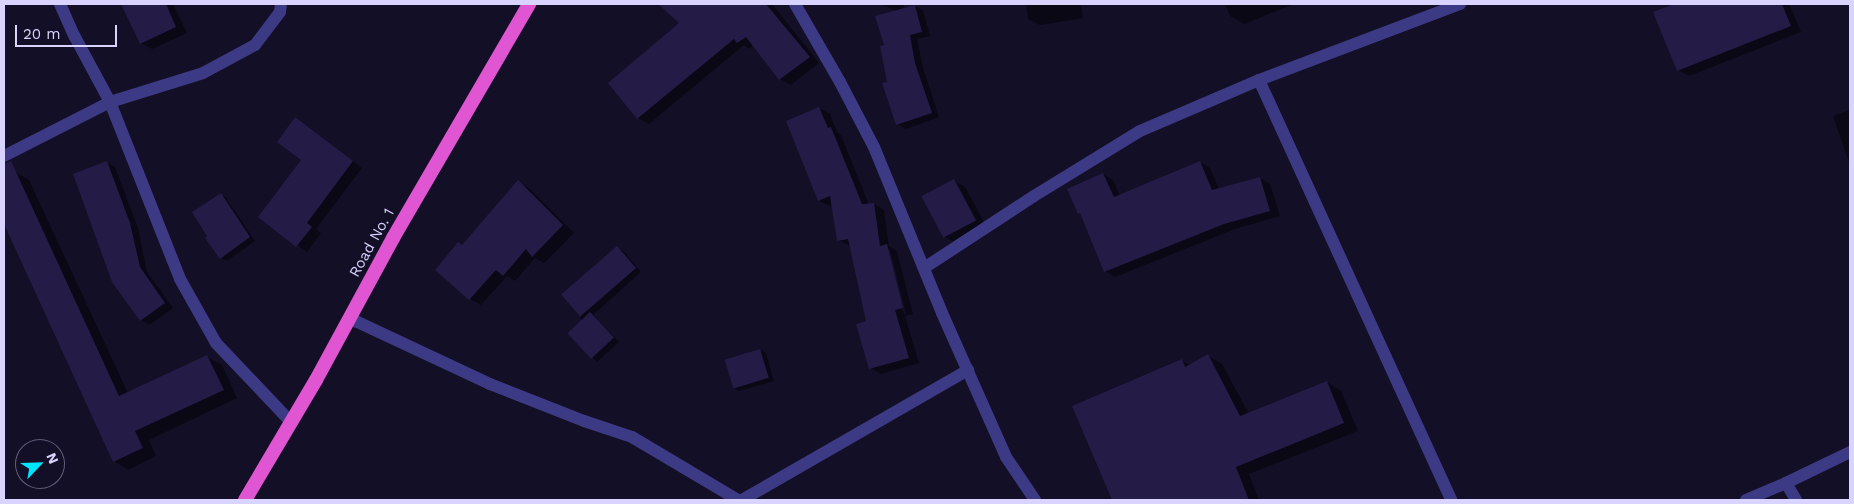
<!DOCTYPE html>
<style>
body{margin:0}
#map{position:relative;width:1854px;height:504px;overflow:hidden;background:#130f26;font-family:"Work Sans",sans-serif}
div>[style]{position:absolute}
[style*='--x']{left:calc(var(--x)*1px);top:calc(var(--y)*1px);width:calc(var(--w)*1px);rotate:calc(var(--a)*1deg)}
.shadow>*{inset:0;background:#0007}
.building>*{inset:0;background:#241b47;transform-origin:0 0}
.minor>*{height:12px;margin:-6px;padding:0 6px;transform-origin:6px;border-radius:6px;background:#3d3a85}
.trunk>*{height:14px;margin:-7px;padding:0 7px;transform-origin:7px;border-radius:7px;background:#e055d1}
span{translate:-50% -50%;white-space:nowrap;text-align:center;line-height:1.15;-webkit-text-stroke:5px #130f26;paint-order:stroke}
.street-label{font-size:15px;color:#d9d4ff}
.frame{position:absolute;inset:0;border:5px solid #d9d4ff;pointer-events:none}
.north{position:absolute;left:15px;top:439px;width:50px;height:50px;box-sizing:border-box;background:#130f26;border:1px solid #625e7d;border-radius:50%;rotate:66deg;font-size:14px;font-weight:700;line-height:20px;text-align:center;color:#d9d4ff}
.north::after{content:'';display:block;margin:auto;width:18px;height:22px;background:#00e5ff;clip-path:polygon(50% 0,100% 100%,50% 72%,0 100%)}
.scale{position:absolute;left:15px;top:25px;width:102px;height:22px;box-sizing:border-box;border:2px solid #d9d4ff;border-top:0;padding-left:6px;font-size:15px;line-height:18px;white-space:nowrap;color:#d9d4ff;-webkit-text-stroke:4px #130f26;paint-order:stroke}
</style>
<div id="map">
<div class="shadow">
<i style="clip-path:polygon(122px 4px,173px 4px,187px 33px,152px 49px,141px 43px)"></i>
<i style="clip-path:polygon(660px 4px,772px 4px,819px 63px,791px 85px,780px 79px,754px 45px,749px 49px,744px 45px,649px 124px,638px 118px,681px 23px)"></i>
<i style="clip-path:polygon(880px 4px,905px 4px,902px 10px,915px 6px,923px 11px,930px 36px,917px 39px,923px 68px,939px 117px,906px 129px,897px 124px,888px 83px,885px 46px,897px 11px)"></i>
<i style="clip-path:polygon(1026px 4px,1081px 4px,1083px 18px,1040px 25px,1028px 19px)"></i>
<i style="clip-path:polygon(1225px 4px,1294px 4px,1244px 24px,1230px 16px)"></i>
<i style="clip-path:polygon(1677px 4px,1789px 4px,1801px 32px,1689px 76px,1678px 70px,1655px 13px)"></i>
<i style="clip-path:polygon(evenodd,819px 108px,830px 114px,837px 132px,841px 135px,869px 205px,874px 204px,884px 210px,889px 246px,897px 251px,913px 314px,905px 316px,919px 363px,881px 374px,870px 368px,868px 322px,851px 246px,838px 240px,833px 205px,830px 206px,819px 201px,788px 122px,819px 108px,887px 250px,890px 250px,906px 314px,904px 315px,887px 250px)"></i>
<i style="clip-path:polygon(1850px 110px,1850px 165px,1833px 116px)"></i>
<i style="clip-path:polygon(305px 125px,362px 168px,316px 229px,321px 233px,307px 252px,260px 217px,303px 160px)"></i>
<i style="clip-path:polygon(106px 162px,115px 167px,138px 228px,147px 272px,173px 308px,149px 325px,141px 320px)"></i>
<i style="clip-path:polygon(1200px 162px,1210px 168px,1219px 189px,1260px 178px,1270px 184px,1280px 216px,1235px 229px,1115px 277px,1105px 271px,1082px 215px,1079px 213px,1103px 174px,1113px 180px,1120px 196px)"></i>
<i style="clip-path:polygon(15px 172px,29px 180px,128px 393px,207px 357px,222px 365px,237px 398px,149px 440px,156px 456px,128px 470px,114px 461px,4px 221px,4px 177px)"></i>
<i style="clip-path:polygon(954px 181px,965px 187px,986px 226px,956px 243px,945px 237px)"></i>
<i style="clip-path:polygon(518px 182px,530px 189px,574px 233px,544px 263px,535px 258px,515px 281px,507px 276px,481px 305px,470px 299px,436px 270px,462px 246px)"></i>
<i style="clip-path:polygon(221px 195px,226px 198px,255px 241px,227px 261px,221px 258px)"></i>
<i style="clip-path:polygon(618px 248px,623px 251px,641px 272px,593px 315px,619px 342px,597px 362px,569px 333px,583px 320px,580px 318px)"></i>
<i style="clip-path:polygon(760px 350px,766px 353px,774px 381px,739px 391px,733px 388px)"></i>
<i style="clip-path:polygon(1208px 356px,1222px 364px,1249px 414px,1327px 382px,1341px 391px,1358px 431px,1249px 474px,1259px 500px,1125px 500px,1115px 475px,1181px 361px,1190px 365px)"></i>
</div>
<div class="building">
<i style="clip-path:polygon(121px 4px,166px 4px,176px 27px,140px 44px)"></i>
<i style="clip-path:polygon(658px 4px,766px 4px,810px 57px,779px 80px,746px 37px,737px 43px,734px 39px,637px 119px,608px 83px,679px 23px)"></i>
<i style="clip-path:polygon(1674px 4px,1782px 4px,1791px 26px,1677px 71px,1653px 12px)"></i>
<i style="clip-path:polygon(915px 5px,922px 32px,910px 35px,915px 63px,932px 113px,896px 125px,882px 83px,887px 82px,880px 46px,884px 45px,875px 16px)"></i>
<i style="clip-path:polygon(819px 107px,828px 128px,831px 127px,862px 204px,874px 203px,880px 246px,887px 244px,903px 308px,895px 310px,909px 358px,869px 369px,856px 324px,866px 321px,848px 239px,837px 241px,830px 196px,818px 201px,786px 121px)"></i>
<i style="clip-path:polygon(295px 117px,353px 161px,307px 223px,312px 227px,296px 247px,258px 217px,301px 160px,277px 142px)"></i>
<i style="clip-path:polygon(11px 161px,119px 396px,207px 355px,224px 390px,135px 431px,143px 448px,113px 462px,4px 224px,4px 164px)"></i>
<i style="clip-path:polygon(107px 161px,130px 223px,140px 267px,165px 303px,140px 321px,112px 282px,73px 174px)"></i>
<i style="clip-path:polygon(1200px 161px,1212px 190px,1260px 177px,1270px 211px,1224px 224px,1104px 272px,1080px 213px,1078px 214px,1067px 189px,1103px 173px,1114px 197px)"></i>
<i style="left:954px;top:179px;width:47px;height:37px;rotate:62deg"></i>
<i style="clip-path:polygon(518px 180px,563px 225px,532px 257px,526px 249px,503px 276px,496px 270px,469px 300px,435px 270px,458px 242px,462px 245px)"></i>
<i style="clip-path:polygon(221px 193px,250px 237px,220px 259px,205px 238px,207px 236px,192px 212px)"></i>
<i style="left:617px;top:246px;width:29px;height:74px;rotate:49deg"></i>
<i style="left:590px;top:312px;width:35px;height:31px;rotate:47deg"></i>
<i style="left:760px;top:349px;width:30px;height:37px;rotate:73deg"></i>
<i style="clip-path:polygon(1208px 354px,1240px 416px,1327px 381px,1344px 423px,1236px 467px,1249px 500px,1112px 500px,1072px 406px,1182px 359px,1185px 367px)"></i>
</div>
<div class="minor">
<i style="--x:60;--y:4;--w:36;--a:66"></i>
<i style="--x:75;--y:37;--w:74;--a:61.7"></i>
<i style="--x:110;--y:102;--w:190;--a:68.4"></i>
<i style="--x:180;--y:279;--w:73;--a:60.6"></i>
<i style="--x:216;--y:343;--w:108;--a:46.5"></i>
<i style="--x:795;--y:4;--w:90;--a:60"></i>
<i style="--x:840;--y:82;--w:73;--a:62.4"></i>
<i style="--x:874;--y:147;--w:179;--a:67.7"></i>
<i style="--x:942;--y:313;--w:158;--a:66"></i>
<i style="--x:1006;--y:457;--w:52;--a:56"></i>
<i style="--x:1259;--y:80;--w:462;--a:65.4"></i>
<i style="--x:4;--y:156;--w:119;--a:-27"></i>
<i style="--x:110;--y:102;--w:97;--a:-17.3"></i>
<i style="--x:203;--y:73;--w:59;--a:-28.3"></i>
<i style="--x:255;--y:45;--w:41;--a:-52.9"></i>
<i style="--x:280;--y:12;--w:8;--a:-83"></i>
<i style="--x:924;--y:268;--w:131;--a:-33.2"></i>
<i style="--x:1034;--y:196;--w:124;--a:-31.5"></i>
<i style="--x:1140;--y:131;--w:129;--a:-23.2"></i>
<i style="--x:1259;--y:80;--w:215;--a:-20.7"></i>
<i style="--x:349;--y:318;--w:156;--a:25.1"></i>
<i style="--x:490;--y:384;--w:101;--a:21.5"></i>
<i style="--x:584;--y:421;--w:51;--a:18.4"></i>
<i style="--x:632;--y:437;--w:123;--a:30.7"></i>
<i style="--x:742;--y:500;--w:261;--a:-29.9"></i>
<i style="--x:1746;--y:500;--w:43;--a:-23"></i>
<i style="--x:1796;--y:500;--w:20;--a:-120"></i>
<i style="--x:1786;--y:483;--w:71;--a:-25.8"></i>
</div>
<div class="trunk">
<i style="--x:245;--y:500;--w:139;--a:-59.4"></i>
<i style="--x:316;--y:380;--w:162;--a:-61.5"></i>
<i style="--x:393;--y:238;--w:271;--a:-59.8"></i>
</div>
<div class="street-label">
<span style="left:372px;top:243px;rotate:-61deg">Road No. 1</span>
</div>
<div class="frame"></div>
<div class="north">N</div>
<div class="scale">20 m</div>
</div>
